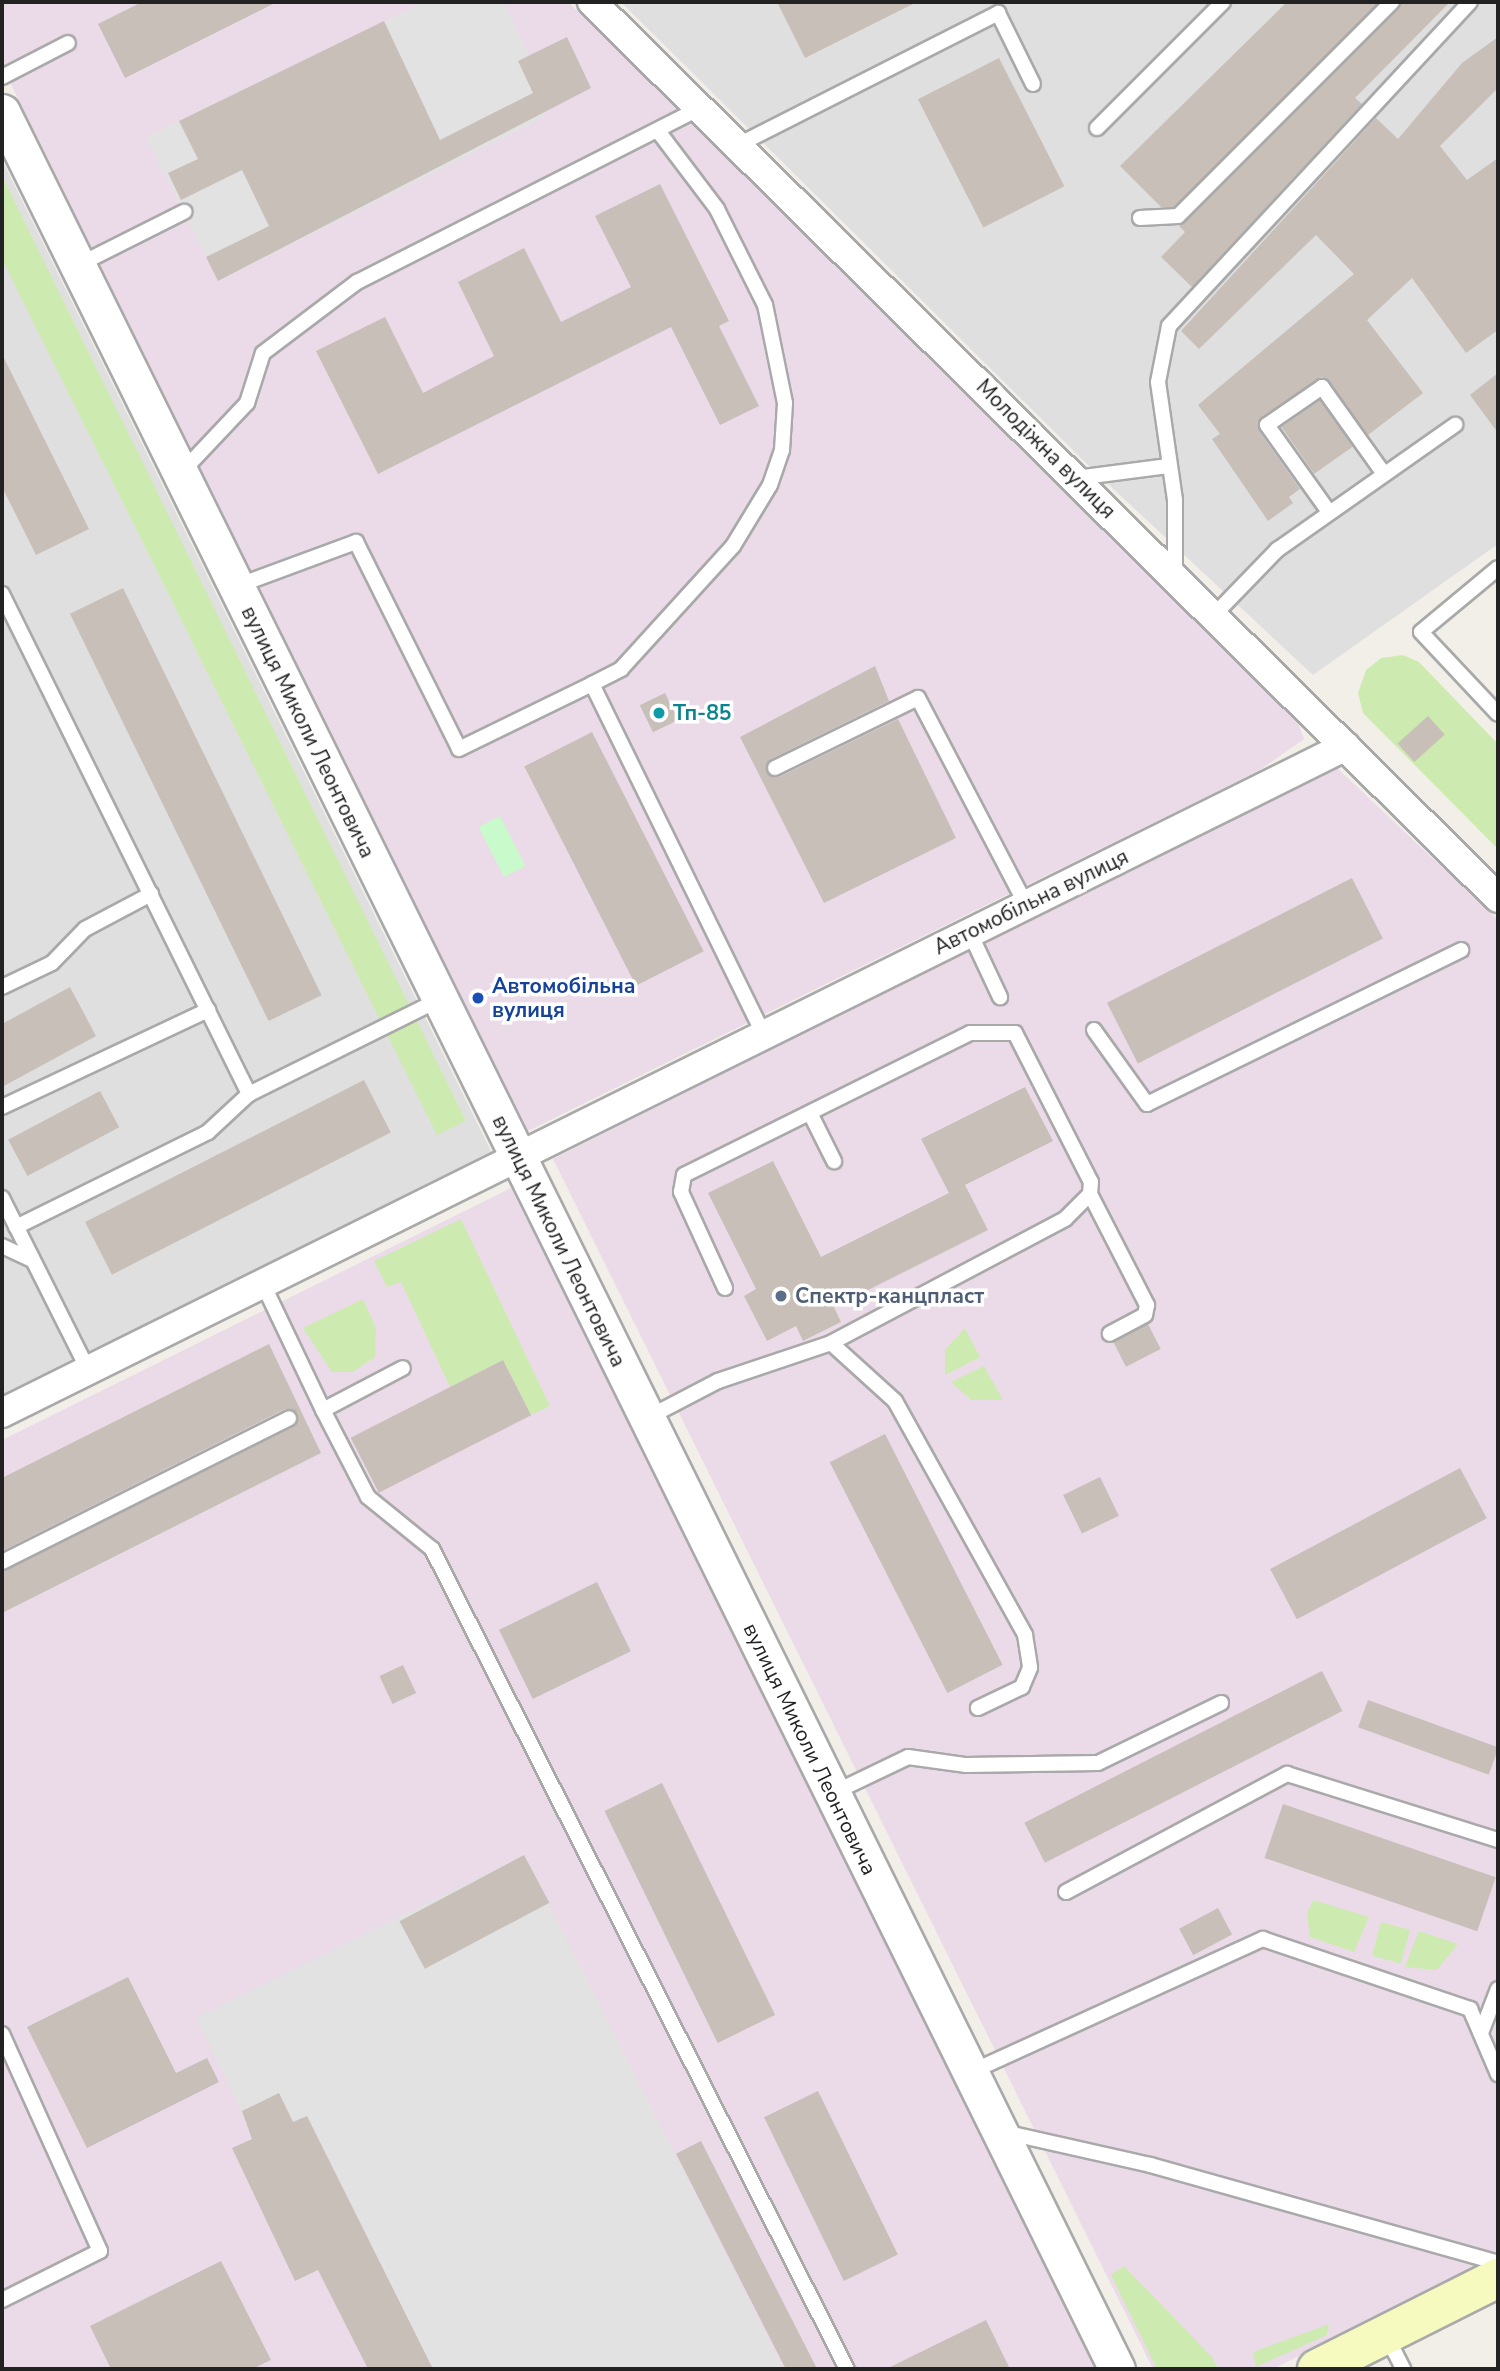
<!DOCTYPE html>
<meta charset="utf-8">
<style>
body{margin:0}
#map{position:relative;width:1500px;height:2371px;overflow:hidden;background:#f2efe9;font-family:"Nunito Sans",sans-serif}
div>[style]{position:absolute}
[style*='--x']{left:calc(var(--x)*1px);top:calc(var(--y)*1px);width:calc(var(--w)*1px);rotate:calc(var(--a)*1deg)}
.residential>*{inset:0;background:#e0dfdf}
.industrial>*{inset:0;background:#ebdbe8}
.grass>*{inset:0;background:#cdebb0;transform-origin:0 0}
.park>*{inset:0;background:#c8facc;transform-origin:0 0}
.parking>*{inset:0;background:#e2e2e2}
.building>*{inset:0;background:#c7bfb8;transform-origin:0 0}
.roads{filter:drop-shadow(2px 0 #a9a9a9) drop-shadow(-2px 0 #a9a9a9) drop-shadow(0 2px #a9a9a9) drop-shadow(0 -2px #a9a9a9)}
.service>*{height:14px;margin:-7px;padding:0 7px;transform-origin:7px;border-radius:7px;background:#fff}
.minor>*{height:28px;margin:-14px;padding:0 14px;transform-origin:14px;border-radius:14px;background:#fff}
.tertiary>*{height:35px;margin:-17.5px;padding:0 17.5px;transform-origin:17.5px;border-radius:17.5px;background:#fff}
.secondary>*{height:38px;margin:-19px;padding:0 19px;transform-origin:19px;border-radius:19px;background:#f7fabf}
.dots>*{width:19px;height:19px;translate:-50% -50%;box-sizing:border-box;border:4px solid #fff;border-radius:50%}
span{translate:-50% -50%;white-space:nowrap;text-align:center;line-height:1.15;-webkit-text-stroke:7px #fff;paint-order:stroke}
.street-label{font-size:21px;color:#222}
.culture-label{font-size:21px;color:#0d838f;font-weight:700}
.left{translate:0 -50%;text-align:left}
.transit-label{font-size:21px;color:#164399;font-weight:700}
.service-label{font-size:21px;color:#4e5e75;font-weight:700}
.frame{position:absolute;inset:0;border:4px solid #222;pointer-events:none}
</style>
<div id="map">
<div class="residential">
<i style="clip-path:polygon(621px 2px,1498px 2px,1498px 544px,1313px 675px,1093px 470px)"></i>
<i style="clip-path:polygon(2px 160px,492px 1153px,2px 1396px)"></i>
</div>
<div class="industrial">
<i style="clip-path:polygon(2px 2px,568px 2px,1288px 696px,1304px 739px,1258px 771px,528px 1131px,2px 66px)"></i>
<i style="clip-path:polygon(1335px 766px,1498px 920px,1498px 2254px,1273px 2369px,1153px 2369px,553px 1159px)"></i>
<i style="clip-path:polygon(511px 1188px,1104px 2369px,2px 2369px,2px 1440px)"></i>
</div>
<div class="grass">
<i style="clip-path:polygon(2px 176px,466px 1121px,437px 1135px,2px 259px)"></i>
<i style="clip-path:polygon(1403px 655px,1419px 662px,1498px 744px,1498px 849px,1363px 713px,1358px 693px,1366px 670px,1381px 658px)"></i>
<i style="clip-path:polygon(461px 1219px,550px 1406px,531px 1415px,503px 1360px,450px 1387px,401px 1282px,387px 1287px,374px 1261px)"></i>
<i style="clip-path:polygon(363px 1299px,376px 1328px,375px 1357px,353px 1372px,332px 1372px,303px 1328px)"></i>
<i style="clip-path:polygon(965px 1328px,980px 1357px,945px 1375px,945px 1350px)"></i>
<i style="clip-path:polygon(984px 1366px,1003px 1400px,971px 1400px,951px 1382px)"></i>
<i style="clip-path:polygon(1313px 1900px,1369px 1917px,1354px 1952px,1310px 1937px,1307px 1913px)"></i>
<i style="left:1381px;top:1922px;width:30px;height:35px;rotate:15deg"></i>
<i style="clip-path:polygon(1419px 1931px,1458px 1944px,1437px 1970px,1405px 1967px)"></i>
<i style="clip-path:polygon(1124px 2266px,1212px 2357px,1218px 2369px,1157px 2369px,1111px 2275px)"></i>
<i style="clip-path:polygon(1329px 2324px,1327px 2335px,1256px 2367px,1253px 2352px)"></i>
</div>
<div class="park">
<i style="left:500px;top:816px;width:56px;height:24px;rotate:63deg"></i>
</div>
<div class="parking">
<i style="clip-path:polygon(424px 2px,504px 2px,529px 55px,518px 61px,545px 117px,218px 281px,146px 137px)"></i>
<i style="clip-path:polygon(524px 1855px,783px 2369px,368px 2369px,196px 2018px)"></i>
</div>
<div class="building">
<i style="clip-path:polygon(142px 2px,277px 2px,125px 78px,98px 24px)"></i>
<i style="clip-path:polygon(777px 2px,917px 2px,805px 58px)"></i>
<i style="clip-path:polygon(1287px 2px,1379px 2px,1174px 207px,1161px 207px,1120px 166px)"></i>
<i style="clip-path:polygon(1401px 2px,1450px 2px,1355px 98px,1362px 104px,1192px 287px,1161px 257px,1185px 232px,1179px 226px)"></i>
<i style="clip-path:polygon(384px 21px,440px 140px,533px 93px,518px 61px,567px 37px,591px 88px,218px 281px,206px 257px,269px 226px,242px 170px,181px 200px,168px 173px,198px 159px,179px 121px)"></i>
<i style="clip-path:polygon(1498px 37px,1498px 88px,1440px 146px,1467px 180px,1498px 158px,1498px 330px,1466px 353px,1412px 278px,1367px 320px,1423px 393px,1368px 435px,1322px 377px,1262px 417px,1259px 431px,1300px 489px,1289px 497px,1293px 503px,1268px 521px,1212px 439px,1220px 434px,1198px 405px,1354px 274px,1316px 235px,1199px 349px,1181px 331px,1376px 118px,1398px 139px,1462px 63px)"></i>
<i style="left:999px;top:58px;width:144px;height:91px;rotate:63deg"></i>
<i style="clip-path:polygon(660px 184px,729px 321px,719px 326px,759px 406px,720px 425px,671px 327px,378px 474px,316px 351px,385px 317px,423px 393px,494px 356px,458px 282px,524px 248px,561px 322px,631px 287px,595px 216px)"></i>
<i style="clip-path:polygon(2px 354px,89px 529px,36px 555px,2px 487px)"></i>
<i style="clip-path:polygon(1498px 373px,1498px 433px,1470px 395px)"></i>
<i style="left:1320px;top:400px;width:57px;height:47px;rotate:55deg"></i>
<i style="left:123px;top:588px;width:453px;height:59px;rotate:64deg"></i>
<i style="clip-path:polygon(875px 666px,889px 701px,771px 759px,766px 772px,779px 777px,898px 719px,956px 838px,824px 903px,740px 737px)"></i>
<i style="left:665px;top:693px;width:30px;height:28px;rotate:64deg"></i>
<i style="left:1428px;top:716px;width:25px;height:41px;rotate:48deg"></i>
<i style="left:592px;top:732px;width:246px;height:76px;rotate:63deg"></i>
<i style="left:1352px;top:878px;width:68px;height:275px;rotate:63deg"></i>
<i style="clip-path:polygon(70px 987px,96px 1036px,2px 1087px,2px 1024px)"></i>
<i style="left:364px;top:1080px;width:59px;height:313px;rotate:63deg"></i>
<i style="clip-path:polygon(1025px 1087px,1053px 1141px,965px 1185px,988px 1230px,834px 1307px,841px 1322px,803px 1341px,796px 1326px,767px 1341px,744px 1296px,756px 1289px,708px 1193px,773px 1161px,821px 1257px,949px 1193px,921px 1139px)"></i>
<i style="left:100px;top:1091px;width:41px;height:104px;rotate:62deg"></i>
<i style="left:1148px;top:1324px;width:28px;height:39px;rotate:63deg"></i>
<i style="clip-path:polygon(269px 1344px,321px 1453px,2px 1613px,2px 1572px,293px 1427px,298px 1414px,285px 1409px,2px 1551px,2px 1478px)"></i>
<i style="left:503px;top:1360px;width:62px;height:171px;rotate:63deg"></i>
<i style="left:885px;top:1434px;width:259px;height:62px;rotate:63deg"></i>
<i style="left:1460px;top:1468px;width:57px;height:215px;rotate:62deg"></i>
<i style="left:1100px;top:1477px;width:43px;height:41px;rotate:64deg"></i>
<i style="left:597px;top:1582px;width:77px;height:109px;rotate:64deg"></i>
<i style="left:403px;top:1665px;width:31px;height:26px;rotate:65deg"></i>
<i style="left:1322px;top:1671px;width:45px;height:334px;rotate:63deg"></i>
<i style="left:1368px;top:1700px;width:139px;height:29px;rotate:20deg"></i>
<i style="left:662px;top:1783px;width:258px;height:64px;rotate:64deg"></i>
<i style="left:1283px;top:1804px;width:225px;height:57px;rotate:19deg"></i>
<i style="left:524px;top:1855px;width:54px;height:141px;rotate:62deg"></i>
<i style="left:1218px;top:1908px;width:30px;height:44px;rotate:62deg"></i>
<i style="clip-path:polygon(128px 1977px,176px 2073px,207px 2058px,219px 2082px,87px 2148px,27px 2027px)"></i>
<i style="left:818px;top:2091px;width:182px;height:60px;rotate:64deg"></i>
<i style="clip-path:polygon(279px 2093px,293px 2122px,307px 2116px,433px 2369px,368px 2369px,318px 2270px,295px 2281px,232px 2148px,252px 2139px,242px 2111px)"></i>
<i style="left:701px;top:2141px;width:255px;height:28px;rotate:63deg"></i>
<i style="clip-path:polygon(221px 2261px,271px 2360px,252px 2369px,111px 2369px,90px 2326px)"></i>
<i style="clip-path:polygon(986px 2320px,1010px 2369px,886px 2369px)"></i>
</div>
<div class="roads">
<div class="service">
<i style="--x:2;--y:77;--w:74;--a:-27.3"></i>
<i style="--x:1097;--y:128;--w:178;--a:-45"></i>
<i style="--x:738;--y:145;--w:292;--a:-26.9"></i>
<i style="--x:998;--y:13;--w:79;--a:63.8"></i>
<i style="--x:1140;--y:218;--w:38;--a:-3"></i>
<i style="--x:1178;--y:216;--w:303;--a:-45"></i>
<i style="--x:78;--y:265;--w:119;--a:-26.6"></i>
<i style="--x:180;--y:474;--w:98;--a:-46.7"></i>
<i style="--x:247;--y:403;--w:52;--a:-72.3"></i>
<i style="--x:263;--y:353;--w:118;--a:-37.1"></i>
<i style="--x:357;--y:282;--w:385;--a:-26.9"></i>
<i style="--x:1076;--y:478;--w:93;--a:-7.4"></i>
<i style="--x:1329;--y:512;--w:107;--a:-125.5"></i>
<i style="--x:1267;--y:425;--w:67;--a:-34.6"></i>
<i style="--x:1322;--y:387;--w:107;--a:54.5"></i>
<i style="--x:1498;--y:568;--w:100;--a:140.3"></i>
<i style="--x:1421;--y:632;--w:112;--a:46.8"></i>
<i style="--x:1175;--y:576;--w:76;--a:-90"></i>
<i style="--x:1175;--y:500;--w:119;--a:-98.2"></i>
<i style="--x:1158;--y:382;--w:57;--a:-78.9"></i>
<i style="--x:1169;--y:326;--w:442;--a:-47.1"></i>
<i style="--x:237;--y:586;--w:127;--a:-20.3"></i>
<i style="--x:356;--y:542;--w:231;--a:63.5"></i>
<i style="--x:459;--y:749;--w:148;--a:-26"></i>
<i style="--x:592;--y:684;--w:391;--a:63.9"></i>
<i style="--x:2;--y:594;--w:558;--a:63.71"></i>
<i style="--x:1214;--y:615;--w:91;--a:-45.9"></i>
<i style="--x:1277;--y:550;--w:218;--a:-35.1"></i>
<i style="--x:592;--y:684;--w:33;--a:-27"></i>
<i style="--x:621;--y:669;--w:166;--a:-47.7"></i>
<i style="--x:733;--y:546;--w:71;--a:-58.8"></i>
<i style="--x:770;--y:485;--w:37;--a:-71"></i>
<i style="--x:782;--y:450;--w:47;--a:-86.3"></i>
<i style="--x:785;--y:403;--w:100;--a:-101.5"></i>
<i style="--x:765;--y:305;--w:107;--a:-116.6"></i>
<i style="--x:717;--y:209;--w:98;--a:-127.1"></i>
<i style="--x:775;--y:768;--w:159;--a:-26.1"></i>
<i style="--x:918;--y:698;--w:233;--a:62.4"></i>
<i style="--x:970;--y:933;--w:71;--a:64.9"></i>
<i style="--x:2;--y:987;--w:55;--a:-25.6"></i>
<i style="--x:52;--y:963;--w:47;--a:-45.9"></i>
<i style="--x:85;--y:929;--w:75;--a:-27.9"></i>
<i style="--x:1094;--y:1030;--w:91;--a:54.4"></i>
<i style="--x:1147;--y:1104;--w:350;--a:-26.1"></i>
<i style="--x:2;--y:1107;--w:228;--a:-25.2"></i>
<i style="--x:810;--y:1113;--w:54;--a:63.4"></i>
<i style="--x:1090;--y:1194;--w:125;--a:62.8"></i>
<i style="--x:1147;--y:1305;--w:10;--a:101"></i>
<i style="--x:1145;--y:1315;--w:40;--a:152"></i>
<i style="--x:2;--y:1198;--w:192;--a:63.4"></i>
<i style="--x:16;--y:1227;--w:214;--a:-26.3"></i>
<i style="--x:208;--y:1132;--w:56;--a:-42.8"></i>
<i style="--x:249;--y:1094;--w:213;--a:-26.4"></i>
<i style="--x:2;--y:1246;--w:33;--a:25"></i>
<i style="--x:263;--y:1284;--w:140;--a:64.5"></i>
<i style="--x:323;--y:1410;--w:90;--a:-27.7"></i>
<i style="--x:725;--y:1288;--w:106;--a:-114.6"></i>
<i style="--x:681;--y:1192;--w:17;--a:-80"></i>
<i style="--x:684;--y:1175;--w:319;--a:-26.4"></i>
<i style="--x:970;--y:1033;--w:45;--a:0"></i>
<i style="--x:1015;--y:1033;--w:167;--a:63"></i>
<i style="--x:1091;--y:1182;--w:12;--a:95"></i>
<i style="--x:1090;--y:1194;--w:35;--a:135"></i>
<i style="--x:1065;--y:1219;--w:265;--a:152.1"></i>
<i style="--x:323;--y:1410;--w:98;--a:62.7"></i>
<i style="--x:368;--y:1497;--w:82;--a:39.1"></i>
<i style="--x:432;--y:1549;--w:919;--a:63.16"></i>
<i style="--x:647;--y:1418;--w:80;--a:-27.5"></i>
<i style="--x:718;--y:1381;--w:119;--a:-18.6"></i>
<i style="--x:831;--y:1343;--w:86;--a:42.2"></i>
<i style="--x:895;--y:1401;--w:268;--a:60.9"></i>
<i style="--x:1025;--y:1635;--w:33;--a:81"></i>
<i style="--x:1030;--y:1668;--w:21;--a:113"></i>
<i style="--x:1022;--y:1687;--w:49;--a:154.5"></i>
<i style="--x:2;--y:1562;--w:321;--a:-26.6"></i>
<i style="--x:833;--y:1793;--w:83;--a:-25.6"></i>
<i style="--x:908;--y:1757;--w:59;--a:7.9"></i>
<i style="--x:966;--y:1765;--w:132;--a:-0.9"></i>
<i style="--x:1098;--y:1763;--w:137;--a:-26"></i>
<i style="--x:1066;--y:1892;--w:251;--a:-28.1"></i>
<i style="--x:1287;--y:1774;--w:221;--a:17.4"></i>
<i style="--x:1481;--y:2033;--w:47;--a:-68.9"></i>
<i style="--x:2;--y:2034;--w:238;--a:65.7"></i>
<i style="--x:100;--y:2251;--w:110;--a:153.4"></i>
<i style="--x:971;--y:2072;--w:321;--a:-24.5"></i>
<i style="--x:1263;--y:1939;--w:219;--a:18.7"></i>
<i style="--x:1470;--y:2009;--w:71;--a:66.7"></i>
<i style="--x:1004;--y:2132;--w:150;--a:12.7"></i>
<i style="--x:1150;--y:2165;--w:362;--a:15.7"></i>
<i style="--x:1386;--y:2335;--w:38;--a:63"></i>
</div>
<div class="minor">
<i style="--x:592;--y:2;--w:1274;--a:44.68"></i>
<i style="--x:2;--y:1413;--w:1500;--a:-26.39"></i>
</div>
<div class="tertiary">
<i style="--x:2;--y:112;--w:2517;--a:63.71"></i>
</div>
<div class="secondary">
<i style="--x:1317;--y:2369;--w:203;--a:-26.7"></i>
</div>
</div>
<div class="dots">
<i style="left:659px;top:713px;background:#0f9aa8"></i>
<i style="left:478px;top:998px;background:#1a4fb4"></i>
<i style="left:781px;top:1296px;background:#5c6f8a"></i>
</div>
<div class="street-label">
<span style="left:1046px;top:449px;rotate:45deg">Молодіжна вулиця</span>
<span style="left:308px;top:732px;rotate:64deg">вулиця Миколи Леонтовича</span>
<span style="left:1031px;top:902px;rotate:-26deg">Автомобільна вулиця</span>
<span style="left:559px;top:1241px;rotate:64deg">вулиця Миколи Леонтовича</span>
<span style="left:810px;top:1749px;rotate:64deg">вулиця Миколи Леонтовича</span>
</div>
<div class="culture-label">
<span class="left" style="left:673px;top:713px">Тп-85</span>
</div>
<div class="transit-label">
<span class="left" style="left:492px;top:998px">Автомобільна<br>вулиця</span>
</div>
<div class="service-label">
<span class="left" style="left:795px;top:1296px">Спектр-канцпласт</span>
</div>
<div class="frame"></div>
</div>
